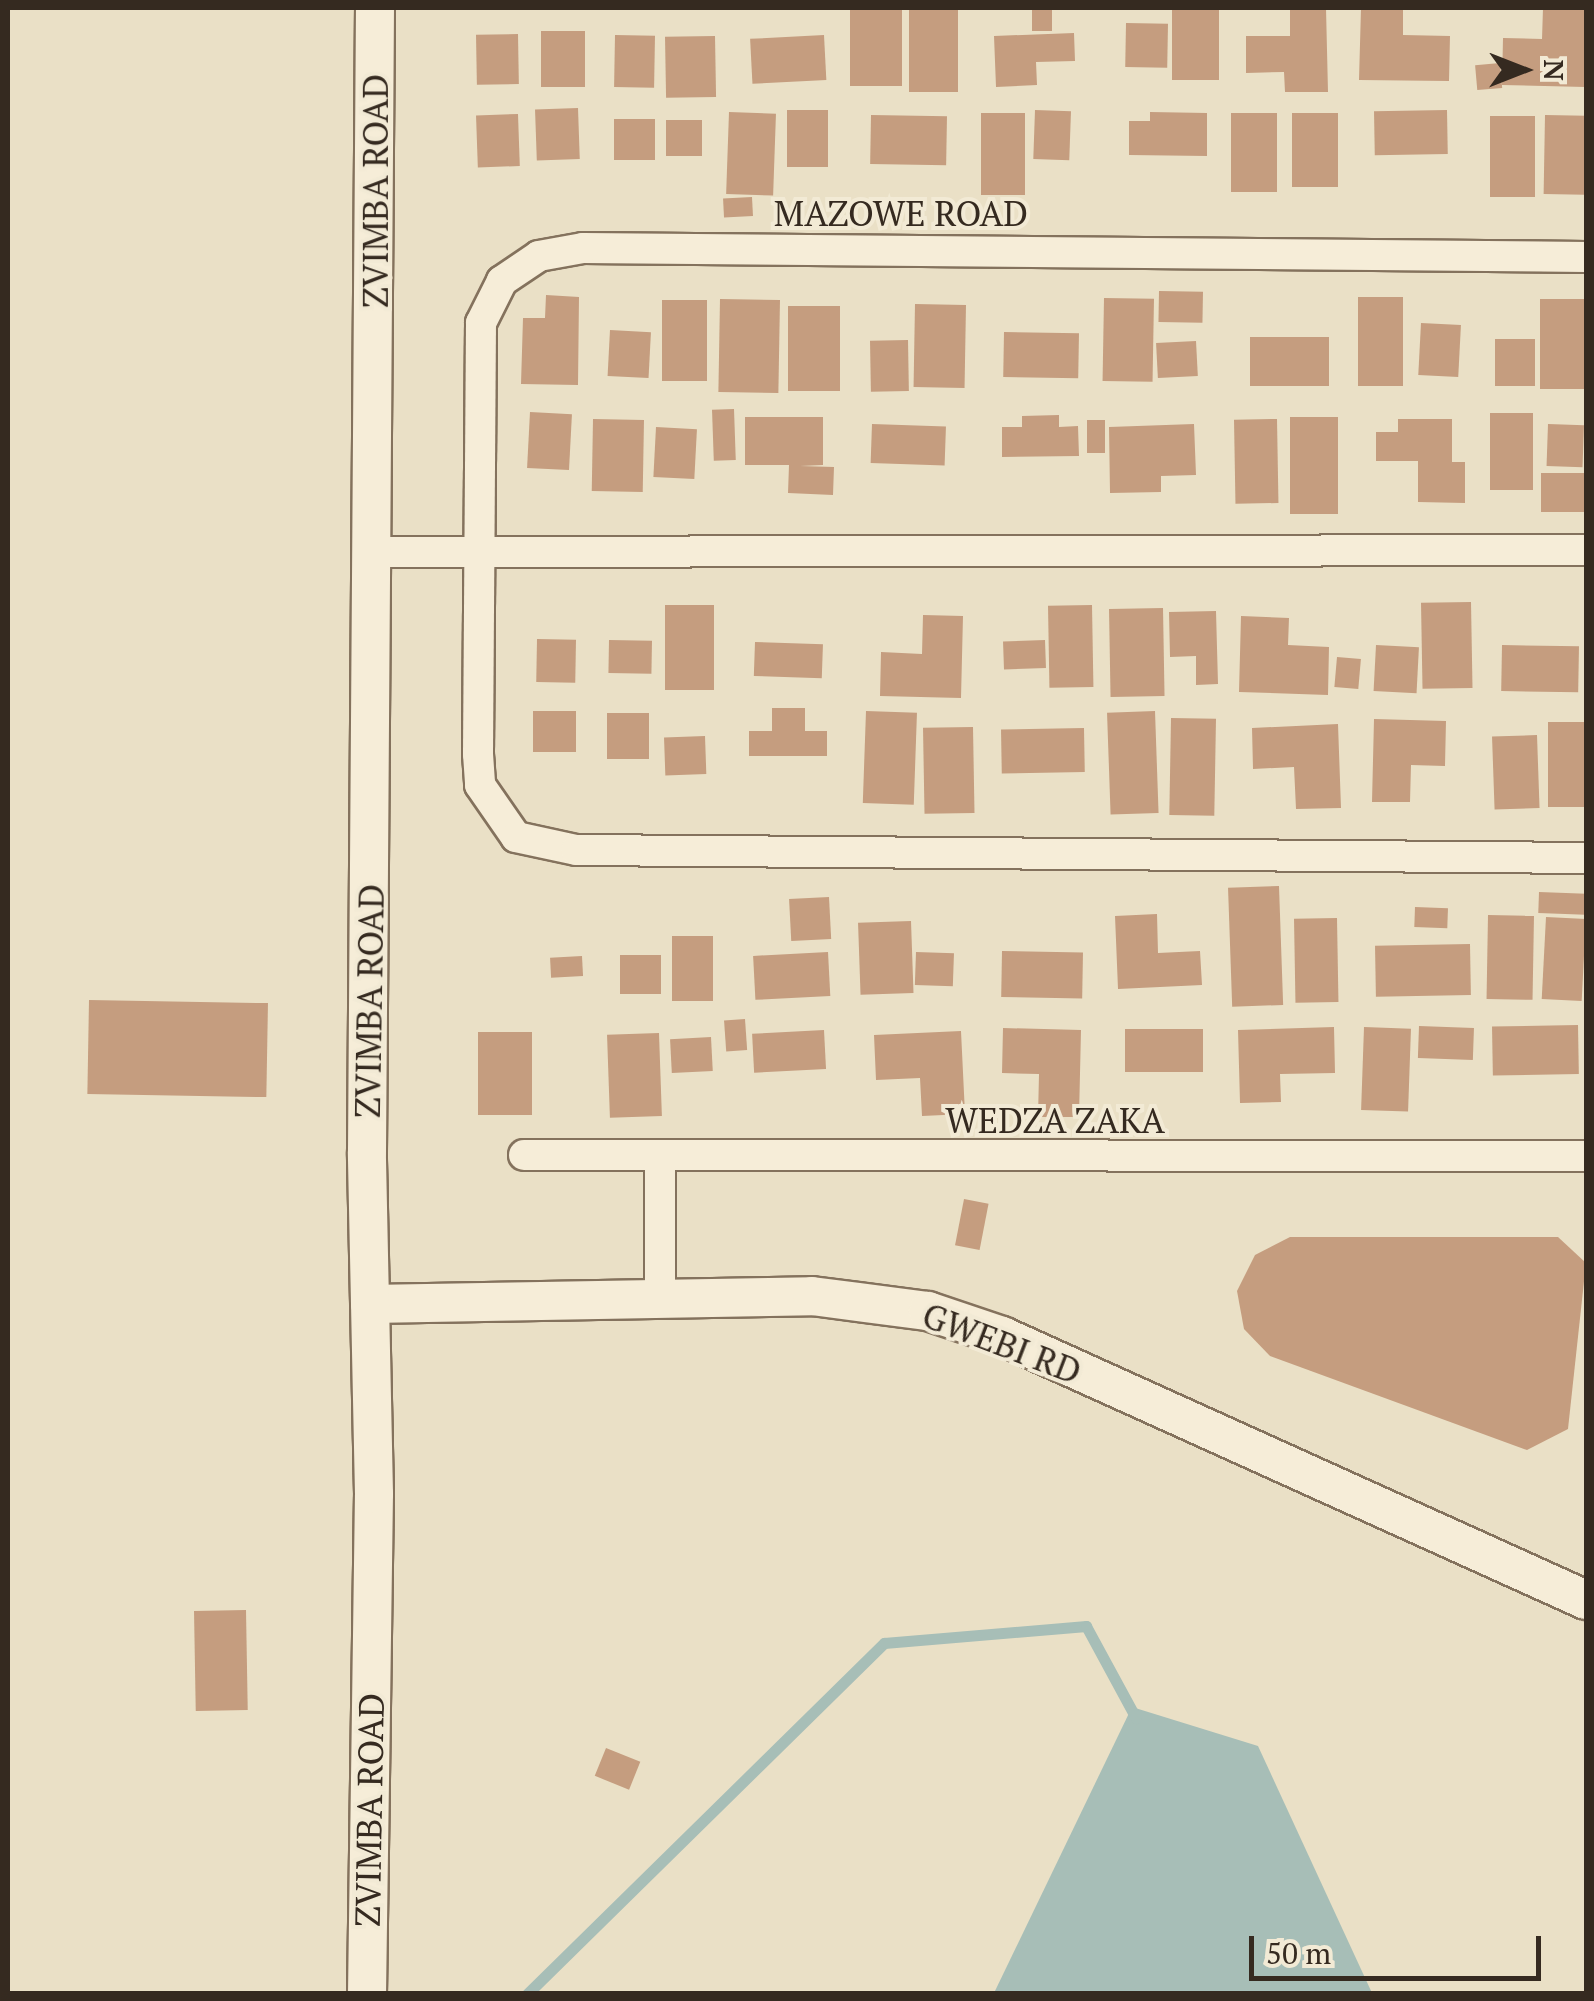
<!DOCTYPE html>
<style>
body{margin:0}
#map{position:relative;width:1594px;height:2001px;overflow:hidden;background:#eae0c6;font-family:"PT Serif",serif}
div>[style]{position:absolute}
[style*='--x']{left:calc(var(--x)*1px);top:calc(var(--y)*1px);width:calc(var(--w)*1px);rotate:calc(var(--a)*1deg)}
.water>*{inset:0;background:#a7beb7}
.stream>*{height:11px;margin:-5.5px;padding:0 5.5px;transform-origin:5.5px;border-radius:5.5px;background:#a7beb7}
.building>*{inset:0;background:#c59d7f;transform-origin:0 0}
.roads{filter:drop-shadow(2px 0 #84725d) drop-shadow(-2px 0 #84725d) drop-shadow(0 2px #84725d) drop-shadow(0 -2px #84725d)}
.minor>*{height:30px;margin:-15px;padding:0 15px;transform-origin:15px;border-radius:15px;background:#f6edd8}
.tertiary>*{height:38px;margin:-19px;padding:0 19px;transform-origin:19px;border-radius:19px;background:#f6edd8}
span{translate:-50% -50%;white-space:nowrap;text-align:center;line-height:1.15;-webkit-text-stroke:8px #f2ead5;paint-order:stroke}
.street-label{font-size:35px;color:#352a20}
.frame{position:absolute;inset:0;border:10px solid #352a20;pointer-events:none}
.north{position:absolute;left:1474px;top:20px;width:100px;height:100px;-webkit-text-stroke:8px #f2ead5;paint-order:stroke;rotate:90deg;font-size:28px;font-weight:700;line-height:40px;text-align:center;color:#352a20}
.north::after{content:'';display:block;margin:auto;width:35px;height:45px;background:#352a20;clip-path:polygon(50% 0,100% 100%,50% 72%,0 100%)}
.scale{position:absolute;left:1249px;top:1936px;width:292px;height:45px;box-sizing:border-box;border:5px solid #352a20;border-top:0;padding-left:12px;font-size:30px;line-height:35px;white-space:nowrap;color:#352a20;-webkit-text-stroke:8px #f2ead5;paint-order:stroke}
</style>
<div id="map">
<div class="water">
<i style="clip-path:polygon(1132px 1707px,1258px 1746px,1372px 1993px,994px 1993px)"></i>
</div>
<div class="stream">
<i style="--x:527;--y:1994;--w:501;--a:-44.51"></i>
<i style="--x:884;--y:1643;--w:203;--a:-4.8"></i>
<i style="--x:1086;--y:1626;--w:105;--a:61.5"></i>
</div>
<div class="building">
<i style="left:850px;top:8px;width:52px;height:78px"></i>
<i style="left:909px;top:8px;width:49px;height:84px"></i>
<i style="left:1032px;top:8px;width:20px;height:23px"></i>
<i style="left:1172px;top:8px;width:47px;height:72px"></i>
<i style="clip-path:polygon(1290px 8px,1326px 8px,1328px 92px,1285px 92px,1284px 72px,1246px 73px,1246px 36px,1290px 36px)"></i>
<i style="clip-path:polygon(1361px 8px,1403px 8px,1403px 35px,1450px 36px,1449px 81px,1359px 80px)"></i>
<i style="clip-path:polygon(1543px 8px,1586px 8px,1585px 87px,1502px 85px,1503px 38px,1542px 39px)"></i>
<i style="left:1126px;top:23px;width:42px;height:44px;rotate:1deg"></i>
<i style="left:541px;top:31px;width:44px;height:56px"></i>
<i style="clip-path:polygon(1074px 33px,1075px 61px,1036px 62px,1037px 85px,996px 87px,994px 36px)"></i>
<i style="left:518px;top:34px;width:50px;height:42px;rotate:89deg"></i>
<i style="left:615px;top:35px;width:40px;height:52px;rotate:1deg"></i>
<i style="left:824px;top:35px;width:45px;height:74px;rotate:87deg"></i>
<i style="left:715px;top:36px;width:61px;height:50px;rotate:89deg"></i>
<i style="left:1500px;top:63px;width:25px;height:25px;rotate:85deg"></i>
<i style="left:578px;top:108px;width:51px;height:43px;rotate:88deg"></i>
<i style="left:787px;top:110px;width:41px;height:57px"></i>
<i style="left:1035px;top:110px;width:36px;height:49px;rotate:2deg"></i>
<i style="left:1447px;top:110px;width:44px;height:73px;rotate:89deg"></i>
<i style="left:729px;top:112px;width:47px;height:82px;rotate:2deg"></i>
<i style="clip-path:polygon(1150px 112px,1207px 113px,1207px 156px,1129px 155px,1129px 121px,1150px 121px)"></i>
<i style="left:981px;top:113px;width:44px;height:82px"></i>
<i style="left:1231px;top:113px;width:46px;height:79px"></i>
<i style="left:1292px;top:113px;width:46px;height:74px"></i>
<i style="left:518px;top:114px;width:52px;height:42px;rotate:88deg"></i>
<i style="left:871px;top:115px;width:76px;height:49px;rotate:1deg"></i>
<i style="left:1545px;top:115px;width:41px;height:79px;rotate:1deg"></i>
<i style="left:1490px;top:116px;width:45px;height:81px"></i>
<i style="left:655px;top:119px;width:41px;height:41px;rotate:90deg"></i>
<i style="left:666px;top:120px;width:36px;height:36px"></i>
<i style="left:752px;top:197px;width:19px;height:29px;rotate:87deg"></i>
<i style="left:1159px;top:291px;width:44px;height:31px;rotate:1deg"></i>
<i style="clip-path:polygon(546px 295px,579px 297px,578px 385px,521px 384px,523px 318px,545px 318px)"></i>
<i style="left:1358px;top:297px;width:45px;height:89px"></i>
<i style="left:1104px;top:298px;width:50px;height:83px;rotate:1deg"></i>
<i style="left:720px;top:299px;width:60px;height:93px;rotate:1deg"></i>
<i style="left:1586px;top:299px;width:90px;height:46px;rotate:90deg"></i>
<i style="left:662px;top:300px;width:45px;height:81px"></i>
<i style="left:915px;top:304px;width:51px;height:83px;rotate:1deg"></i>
<i style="left:840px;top:306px;width:85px;height:52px;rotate:90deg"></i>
<i style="left:1421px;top:323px;width:40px;height:52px;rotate:3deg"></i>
<i style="left:610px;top:330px;width:41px;height:46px;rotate:3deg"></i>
<i style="left:1004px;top:332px;width:75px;height:45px;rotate:1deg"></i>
<i style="left:1250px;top:337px;width:79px;height:49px"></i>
<i style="left:1495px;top:339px;width:40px;height:47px"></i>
<i style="left:908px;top:340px;width:51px;height:38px;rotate:89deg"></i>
<i style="left:1196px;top:341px;width:35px;height:40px;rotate:87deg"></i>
<i style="left:734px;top:409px;width:51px;height:22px;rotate:88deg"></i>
<i style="left:530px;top:412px;width:42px;height:56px;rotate:3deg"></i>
<i style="left:1490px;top:413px;width:43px;height:77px"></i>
<i style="clip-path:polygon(1059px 415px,1059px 427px,1078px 426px,1079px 456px,1002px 457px,1002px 427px,1022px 427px,1022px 416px)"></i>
<i style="clip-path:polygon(745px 417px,823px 417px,823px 465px,800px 466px,834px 467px,833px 495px,788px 493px,789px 465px,745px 465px)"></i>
<i style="left:1290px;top:417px;width:48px;height:97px"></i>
<i style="left:593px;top:419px;width:51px;height:72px;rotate:1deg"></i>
<i style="left:1277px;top:419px;width:84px;height:43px;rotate:89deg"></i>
<i style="clip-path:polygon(1398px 419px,1452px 419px,1452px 462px,1465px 462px,1465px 503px,1418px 502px,1418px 461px,1376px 461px,1376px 432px,1398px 432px)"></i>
<i style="left:1105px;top:420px;width:33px;height:18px;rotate:90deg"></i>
<i style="left:872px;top:424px;width:74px;height:39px;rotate:2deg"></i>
<i style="clip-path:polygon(1194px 424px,1196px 475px,1161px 476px,1161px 492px,1110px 493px,1109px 427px)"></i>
<i style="left:1548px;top:424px;width:36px;height:42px;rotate:2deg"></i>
<i style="left:656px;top:427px;width:41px;height:50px;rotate:3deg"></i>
<i style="left:1541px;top:473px;width:45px;height:39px"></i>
<i style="left:1471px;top:602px;width:86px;height:50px;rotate:89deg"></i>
<i style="left:665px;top:605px;width:49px;height:85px"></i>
<i style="left:1092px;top:605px;width:82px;height:44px;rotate:89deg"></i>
<i style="left:1163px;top:608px;width:88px;height:54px;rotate:89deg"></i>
<i style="clip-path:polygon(1216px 611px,1218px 684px,1196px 685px,1196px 656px,1170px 657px,1169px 612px)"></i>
<i style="clip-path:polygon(923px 615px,963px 616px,961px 698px,880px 696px,881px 652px,922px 654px)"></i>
<i style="clip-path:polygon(1241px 616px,1289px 618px,1288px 645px,1329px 647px,1328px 695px,1239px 692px)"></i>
<i style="left:537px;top:639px;width:39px;height:43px;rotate:1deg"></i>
<i style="left:609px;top:640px;width:43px;height:33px;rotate:1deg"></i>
<i style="left:1045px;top:640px;width:28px;height:42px;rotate:88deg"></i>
<i style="left:755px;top:642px;width:68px;height:34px;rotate:2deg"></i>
<i style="left:1376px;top:645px;width:43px;height:46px;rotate:3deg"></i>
<i style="left:1502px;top:645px;width:77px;height:46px;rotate:1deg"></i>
<i style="left:1337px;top:657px;width:24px;height:30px;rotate:5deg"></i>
<i style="clip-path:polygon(772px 708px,805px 708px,805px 731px,827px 731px,827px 756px,749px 756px,749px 731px,772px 731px)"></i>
<i style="left:533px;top:711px;width:43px;height:41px"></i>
<i style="left:866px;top:711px;width:51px;height:92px;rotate:2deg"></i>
<i style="left:1155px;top:711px;width:102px;height:48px;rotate:88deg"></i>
<i style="left:607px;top:713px;width:42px;height:46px"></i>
<i style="left:1171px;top:718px;width:45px;height:97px;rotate:1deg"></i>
<i style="clip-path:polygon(1374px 719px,1446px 721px,1445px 766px,1411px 765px,1410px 802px,1372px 802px)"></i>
<i style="left:1586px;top:722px;width:85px;height:38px;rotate:90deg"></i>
<i style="clip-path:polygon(1338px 724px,1341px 808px,1296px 809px,1294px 767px,1253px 769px,1252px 728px)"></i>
<i style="left:973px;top:727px;width:86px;height:50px;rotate:89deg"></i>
<i style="left:1084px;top:728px;width:44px;height:83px;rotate:89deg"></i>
<i style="left:1537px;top:735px;width:73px;height:45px;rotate:88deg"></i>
<i style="left:705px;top:736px;width:38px;height:41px;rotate:88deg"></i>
<i style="left:1279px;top:886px;width:119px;height:51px;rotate:88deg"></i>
<i style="left:1539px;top:892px;width:47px;height:21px;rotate:2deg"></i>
<i style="left:829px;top:897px;width:42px;height:40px;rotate:87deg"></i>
<i style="left:1415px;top:907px;width:33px;height:20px;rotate:2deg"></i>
<i style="clip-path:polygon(1157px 914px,1158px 953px,1200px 951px,1202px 985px,1118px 989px,1115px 916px)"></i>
<i style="left:1488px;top:915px;width:46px;height:84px;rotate:1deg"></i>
<i style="left:1546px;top:917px;width:40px;height:82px;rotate:3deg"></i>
<i style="left:1337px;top:918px;width:84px;height:43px;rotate:89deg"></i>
<i style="left:911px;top:921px;width:72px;height:53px;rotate:88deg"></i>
<i style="left:672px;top:936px;width:41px;height:65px"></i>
<i style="left:1470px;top:944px;width:51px;height:95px;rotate:89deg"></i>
<i style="left:1002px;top:951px;width:81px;height:46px;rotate:1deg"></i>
<i style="left:828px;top:952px;width:44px;height:75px;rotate:87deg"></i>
<i style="left:916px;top:952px;width:38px;height:33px;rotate:2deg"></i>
<i style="left:661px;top:955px;width:39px;height:41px;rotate:90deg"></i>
<i style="left:582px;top:956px;width:20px;height:32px;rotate:87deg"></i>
<i style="left:89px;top:1000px;width:179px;height:94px;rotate:1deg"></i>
<i style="left:745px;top:1019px;width:31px;height:21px;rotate:86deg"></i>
<i style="left:1578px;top:1025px;width:49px;height:86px;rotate:89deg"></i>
<i style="left:1419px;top:1026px;width:55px;height:32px;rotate:2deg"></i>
<i style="clip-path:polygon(1334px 1027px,1335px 1073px,1280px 1074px,1281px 1102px,1240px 1103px,1238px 1030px)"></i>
<i style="left:1364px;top:1027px;width:47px;height:83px;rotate:2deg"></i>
<i style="clip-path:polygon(1003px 1028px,1081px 1030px,1079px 1117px,1038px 1117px,1039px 1074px,1002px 1073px)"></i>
<i style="left:1203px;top:1029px;width:43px;height:78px;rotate:90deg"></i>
<i style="left:824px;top:1030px;width:39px;height:72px;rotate:87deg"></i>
<i style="clip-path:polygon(961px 1031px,965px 1114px,922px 1116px,920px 1078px,876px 1080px,874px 1035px)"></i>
<i style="left:478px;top:1032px;width:54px;height:83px"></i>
<i style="left:659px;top:1033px;width:83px;height:52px;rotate:88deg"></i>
<i style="left:711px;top:1037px;width:34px;height:41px;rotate:87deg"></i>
<i style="left:964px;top:1199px;width:25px;height:47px;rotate:11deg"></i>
<i style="clip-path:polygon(1290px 1237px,1558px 1237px,1586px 1263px,1568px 1429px,1527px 1450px,1270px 1356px,1244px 1329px,1237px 1291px,1255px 1255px)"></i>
<i style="left:246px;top:1610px;width:100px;height:52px;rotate:89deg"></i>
<i style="left:606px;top:1748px;width:37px;height:30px;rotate:22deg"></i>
</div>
<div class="roads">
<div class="minor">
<i style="--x:1586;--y:257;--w:1003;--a:-179.49"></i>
<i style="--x:583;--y:248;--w:45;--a:169.7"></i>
<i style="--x:539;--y:256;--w:45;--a:146"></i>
<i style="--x:502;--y:281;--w:47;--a:116.6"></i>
<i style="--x:481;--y:323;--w:431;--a:90.4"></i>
<i style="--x:478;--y:754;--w:31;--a:86"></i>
<i style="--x:480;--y:785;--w:63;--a:55.3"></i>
<i style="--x:516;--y:837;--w:61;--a:12.2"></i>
<i style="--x:576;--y:850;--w:1010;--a:0.45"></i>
<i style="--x:374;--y:552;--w:1212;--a:-0.09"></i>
<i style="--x:524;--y:1155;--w:1062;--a:0.05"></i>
<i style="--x:660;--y:1159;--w:136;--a:90"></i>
</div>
<div class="tertiary">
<i style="--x:370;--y:1304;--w:442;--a:-1"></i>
<i style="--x:812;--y:1296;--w:117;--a:7.4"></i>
<i style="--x:928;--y:1311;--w:78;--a:18.7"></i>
<i style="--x:1002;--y:1336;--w:641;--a:24.33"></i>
<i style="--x:367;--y:1994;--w:500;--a:-89.2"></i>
<i style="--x:374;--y:1494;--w:342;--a:-91.2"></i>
<i style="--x:367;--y:1152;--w:1144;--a:-89.6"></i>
</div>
</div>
<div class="street-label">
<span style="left:375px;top:191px;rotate:-90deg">ZVIMBA ROAD</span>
<span style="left:901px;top:213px">MAZOWE ROAD</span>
<span style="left:369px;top:1001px;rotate:-89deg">ZVIMBA ROAD</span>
<span style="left:1055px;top:1120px">WEDZA ZAKA</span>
<span style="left:1002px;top:1343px;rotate:21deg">GWEBI RD</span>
<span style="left:369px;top:1810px;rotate:-89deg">ZVIMBA ROAD</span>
</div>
<div class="frame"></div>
<div class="north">N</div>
<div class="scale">50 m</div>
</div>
